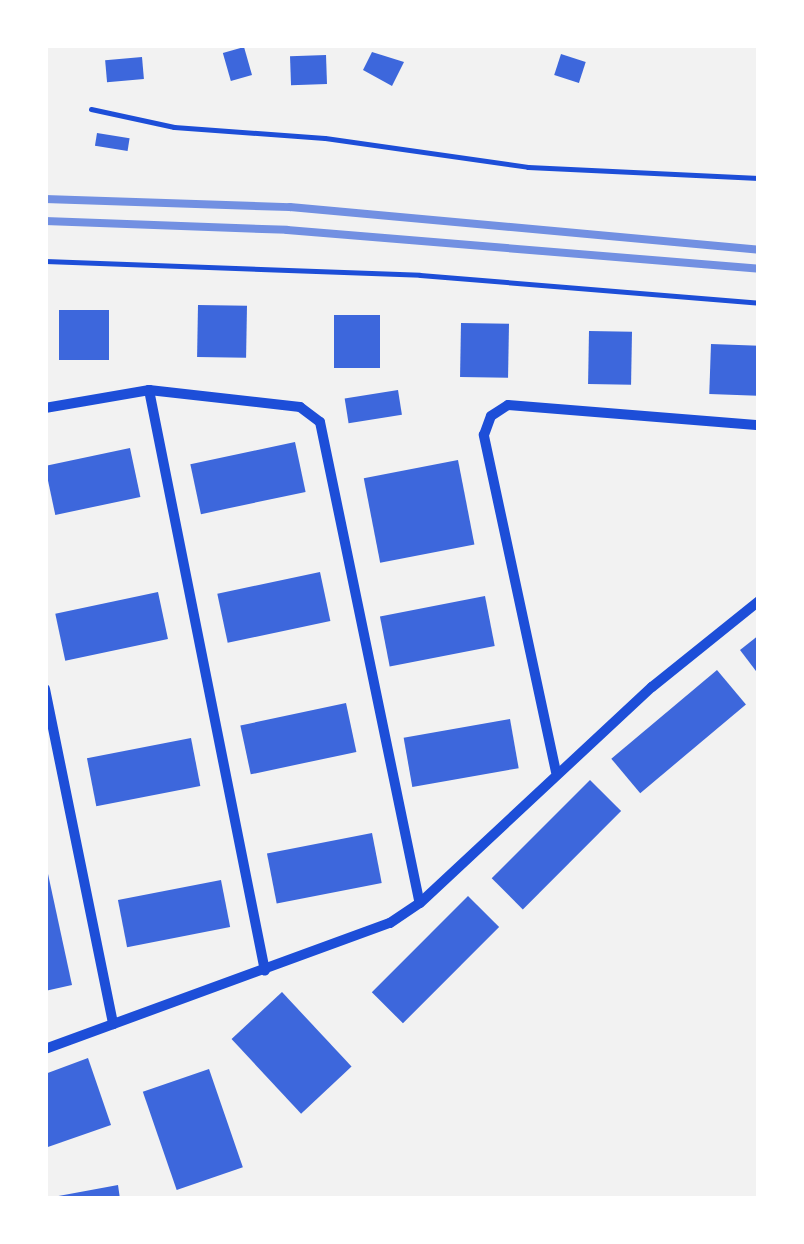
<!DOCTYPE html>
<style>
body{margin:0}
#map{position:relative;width:804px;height:1244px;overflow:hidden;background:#f2f2f2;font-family:"Sofia Sans Condensed",sans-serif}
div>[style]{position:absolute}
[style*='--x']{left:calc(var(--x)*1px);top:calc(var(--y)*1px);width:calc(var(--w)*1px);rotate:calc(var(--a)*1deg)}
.building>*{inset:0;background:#3d67dc;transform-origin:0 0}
.path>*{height:5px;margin:-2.5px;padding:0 2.5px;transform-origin:2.5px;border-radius:2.5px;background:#1d4ed8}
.minor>*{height:10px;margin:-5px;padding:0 5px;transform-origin:5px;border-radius:5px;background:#1d4ed8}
.rail>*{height:8px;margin:-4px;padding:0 4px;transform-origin:4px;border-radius:4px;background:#7290e2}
span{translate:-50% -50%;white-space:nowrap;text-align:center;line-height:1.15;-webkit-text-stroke:9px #fff;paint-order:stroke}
.frame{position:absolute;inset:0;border:48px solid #fff;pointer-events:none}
</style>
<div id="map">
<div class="building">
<i style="left:244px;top:47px;width:29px;height:22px;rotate:74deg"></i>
<i style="clip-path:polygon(372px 52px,404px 62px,392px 86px,363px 70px)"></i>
<i style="left:561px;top:54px;width:26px;height:22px;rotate:18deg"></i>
<i style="left:326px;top:55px;width:29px;height:36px;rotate:88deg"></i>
<i style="left:142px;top:57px;width:22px;height:37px;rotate:85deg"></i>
<i style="left:97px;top:133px;width:33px;height:13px;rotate:9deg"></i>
<i style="left:198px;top:305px;width:49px;height:52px;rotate:1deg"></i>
<i style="left:59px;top:310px;width:50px;height:50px"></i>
<i style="left:334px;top:315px;width:46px;height:53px"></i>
<i style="left:461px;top:323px;width:48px;height:54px;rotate:1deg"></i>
<i style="left:589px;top:331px;width:43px;height:53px;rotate:1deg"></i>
<i style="left:711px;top:344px;width:48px;height:50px;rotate:2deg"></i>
<i style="left:398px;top:390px;width:25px;height:54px;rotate:81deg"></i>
<i style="left:295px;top:442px;width:51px;height:107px;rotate:78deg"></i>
<i style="left:130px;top:448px;width:50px;height:87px;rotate:78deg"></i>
<i style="left:458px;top:460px;width:86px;height:96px;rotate:79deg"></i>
<i style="left:320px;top:572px;width:50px;height:105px;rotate:78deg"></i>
<i style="left:158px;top:592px;width:48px;height:105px;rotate:78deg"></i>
<i style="left:485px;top:596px;width:51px;height:107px;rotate:79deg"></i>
<i style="clip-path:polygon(759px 635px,759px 675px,740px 650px)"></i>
<i style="left:717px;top:670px;width:45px;height:138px;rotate:50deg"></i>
<i style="left:346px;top:703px;width:50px;height:108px;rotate:78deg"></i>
<i style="left:510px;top:719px;width:50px;height:108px;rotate:80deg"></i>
<i style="left:191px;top:738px;width:49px;height:106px;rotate:79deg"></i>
<i style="left:590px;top:780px;width:44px;height:139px;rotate:45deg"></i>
<i style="left:372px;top:833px;width:51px;height:107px;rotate:79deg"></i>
<i style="clip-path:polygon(45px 860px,72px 985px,45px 991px)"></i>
<i style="left:221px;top:880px;width:48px;height:105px;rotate:79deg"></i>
<i style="left:468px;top:896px;width:44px;height:136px;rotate:45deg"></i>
<i style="left:282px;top:992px;width:102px;height:69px;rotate:47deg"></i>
<i style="clip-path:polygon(88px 1058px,111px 1125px,45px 1148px,45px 1074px)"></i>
<i style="left:209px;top:1069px;width:104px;height:70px;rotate:71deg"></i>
<i style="clip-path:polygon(118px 1185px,120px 1199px,53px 1199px,53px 1197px)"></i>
</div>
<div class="path">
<i style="--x:91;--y:109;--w:85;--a:12.2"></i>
<i style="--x:174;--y:127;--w:151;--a:4.2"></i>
<i style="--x:325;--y:138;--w:205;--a:8.1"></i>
<i style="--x:528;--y:167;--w:231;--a:2.7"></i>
<i style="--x:45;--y:261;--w:375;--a:2.1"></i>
<i style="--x:420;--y:275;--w:340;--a:4.7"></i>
</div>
<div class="minor">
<i style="--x:149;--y:390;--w:592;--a:78.71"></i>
<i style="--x:45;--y:408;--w:106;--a:-9.8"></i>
<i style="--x:149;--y:390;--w:152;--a:6.4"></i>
<i style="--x:300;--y:407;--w:25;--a:37"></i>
<i style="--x:320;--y:422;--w:491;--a:78.3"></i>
<i style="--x:45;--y:689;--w:342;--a:78.5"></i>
<i style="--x:556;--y:772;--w:345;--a:-102.1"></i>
<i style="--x:484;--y:435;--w:20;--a:-70"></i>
<i style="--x:491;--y:416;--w:20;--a:-33"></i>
<i style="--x:508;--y:405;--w:252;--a:4.6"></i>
<i style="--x:45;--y:1049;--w:367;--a:-20.1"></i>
<i style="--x:390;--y:923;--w:36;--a:-34"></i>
<i style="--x:420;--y:903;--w:317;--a:-43"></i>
<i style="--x:652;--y:687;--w:137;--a:-38.8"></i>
</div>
<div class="rail">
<i style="--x:45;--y:199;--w:245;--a:1.9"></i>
<i style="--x:290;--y:207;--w:471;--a:5.2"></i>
<i style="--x:45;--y:221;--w:242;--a:2.1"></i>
<i style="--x:287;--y:230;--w:474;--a:4.7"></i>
</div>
<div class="frame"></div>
</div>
